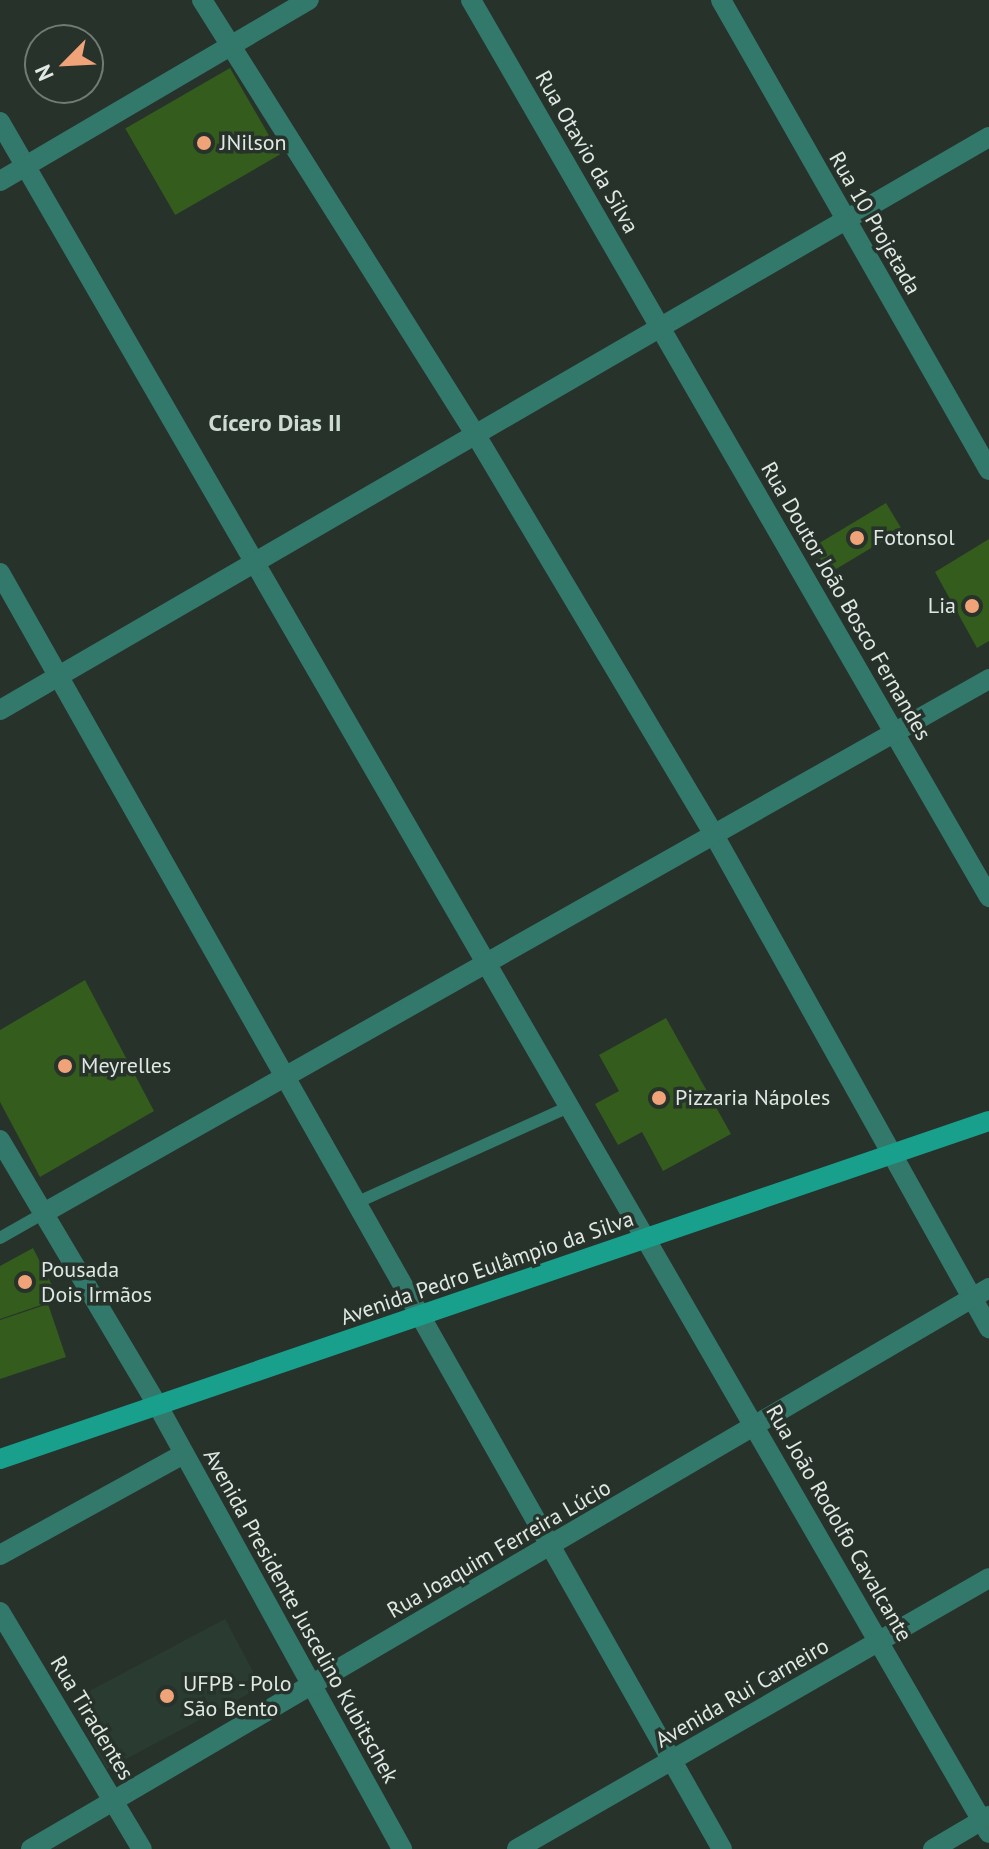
<!DOCTYPE html>
<meta charset="utf-8">
<style>
body{margin:0}
#map{position:relative;width:989px;height:1849px;overflow:hidden;background:#27322b;font-family:"PT Sans",sans-serif}
div>[style]{position:absolute}
[style*='--x']{left:calc(var(--x)*1px);top:calc(var(--y)*1px);width:calc(var(--w)*1px);rotate:calc(var(--a)*1deg)}
.built>*{inset:0;background:#2a3c31;transform-origin:0 0}
.building>*{inset:0;background:#335c1d;transform-origin:0 0}
.lane>*{height:12px;margin:-6px;padding:0 6px;transform-origin:6px;border-radius:6px;background:#32786b}
.street>*{height:20px;margin:-10px;padding:0 10px;transform-origin:10px;border-radius:10px;background:#32786b}
.secondary>*{height:20px;margin:-10px;padding:0 10px;transform-origin:10px;border-radius:10px;background:#19a08c}
.dots>*{width:22px;height:22px;translate:-50% -50%;box-sizing:border-box;border:4px solid #27322b;border-radius:50%}
span{translate:-50% -50%;white-space:nowrap;text-align:center;line-height:1.15;-webkit-text-stroke:7px #27322b;paint-order:stroke}
.poi-label{font-size:22px;color:#e0e8e3}
.left{translate:0 -50%;text-align:left}
.right{translate:-100% -50%;text-align:right}
.street-label{font-size:22px;color:#e0e8e3}
.neighbourhood-label{font-size:24px;color:#cddbd2;font-weight:700}
.north{position:absolute;left:24px;top:24px;width:80px;height:80px;box-sizing:border-box;background:#27322b;border:2px solid #717b75;border-radius:50%;rotate:246deg;font-size:22px;font-weight:700;line-height:32px;text-align:center;color:#e0e8e3}
.north::after{content:'';display:block;margin:auto;width:28px;height:36px;background:#f0a378;clip-path:polygon(50% 0,100% 100%,50% 72%,0 100%)}
</style>
<div id="map">
<div class="built">
<i style="left:225px;top:1619px;width:77px;height:175px;rotate:62deg"></i>
</div>
<div class="building">
<i style="left:230px;top:68px;width:100px;height:121px;rotate:60deg"></i>
<i style="left:886px;top:503px;width:31px;height:86px;rotate:59deg"></i>
<i style="clip-path:polygon(989px 539px,989px 641px,977px 648px,935px 572px)"></i>
<i style="clip-path:polygon(85px 980px,154px 1111px,40px 1177px,0 1102px,0 1030px)"></i>
<i style="clip-path:polygon(666px 1018px,731px 1134px,663px 1171px,642px 1132px,618px 1145px,595px 1104px,619px 1091px,599px 1055px)"></i>
<i style="clip-path:polygon(33px 1248px,59px 1299px,0 1319px,0 1266px)"></i>
<i style="clip-path:polygon(48px 1304px,66px 1357px,0 1379px,0 1320px)"></i>
</div>
<div class="lane">
<i style="--x:358;--y:1202;--w:228;--a:-24.3"></i>
<i style="--x:0;--y:1238;--w:48;--a:-29.7"></i>
</div>
<div class="street">
<i style="--x:202;--y:0;--w:516;--a:57.82"></i>
<i style="--x:477;--y:437;--w:463;--a:59.2"></i>
<i style="--x:714;--y:835;--w:565;--a:60.85"></i>
<i style="--x:471;--y:0;--w:1036;--a:59.99"></i>
<i style="--x:721;--y:0;--w:541;--a:60.31"></i>
<i style="--x:0;--y:122;--w:1976;--a:59.97"></i>
<i style="--x:0;--y:181;--w:358;--a:-30.4"></i>
<i style="--x:0;--y:573;--w:1466;--a:60.5"></i>
<i style="--x:0;--y:710;--w:1143;--a:-30.09"></i>
<i style="--x:0;--y:1140;--w:309;--a:59.3"></i>
<i style="--x:158;--y:1406;--w:506;--a:61.15"></i>
<i style="--x:42;--y:1214;--w:1088;--a:-29.46"></i>
<i style="--x:0;--y:1555;--w:210;--a:-28.8"></i>
<i style="--x:0;--y:1612;--w:276;--a:59.1"></i>
<i style="--x:31;--y:1849;--w:1110;--a:-30.35"></i>
<i style="--x:517;--y:1849;--w:544;--a:-29.86"></i>
<i style="--x:933;--y:1849;--w:65;--a:-30.5"></i>
</div>
<div class="secondary">
<i style="--x:0;--y:1459;--w:1045;--a:-18.87"></i>
</div>
<div class="dots">
<i style="left:204px;top:143px;background:#f0a378"></i>
<i style="left:857px;top:538px;background:#f0a378"></i>
<i style="left:972px;top:606px;background:#f0a378"></i>
<i style="left:65px;top:1066px;background:#f0a378"></i>
<i style="left:659px;top:1098px;background:#f0a378"></i>
<i style="left:25px;top:1282px;background:#f0a378"></i>
<i style="left:167px;top:1696px;background:#f0a378"></i>
</div>
<div class="poi-label">
<span class="left" style="left:220px;top:143px">JNilson</span>
<span class="left" style="left:873px;top:538px">Fotonsol</span>
<span class="right" style="left:956px;top:606px">Lia</span>
<span class="left" style="left:81px;top:1066px">Meyrelles</span>
<span class="left" style="left:675px;top:1098px">Pizzaria Nápoles</span>
<span class="left" style="left:41px;top:1282px">Pousada<br>Dois Irmãos</span>
<span class="left" style="left:183px;top:1696px">UFPB - Polo<br>São Bento</span>
</div>
<div class="street-label">
<span style="left:587px;top:152px;rotate:60deg">Rua Otavio da Silva</span>
<span style="left:875px;top:223px;rotate:60deg">Rua 10 Projetada</span>
<span style="left:846px;top:601px;rotate:60deg">Rua Doutor João Bosco Fernandes</span>
<span style="left:487px;top:1268px;rotate:-19deg">Avenida Pedro Eulâmpio da Silva</span>
<span style="left:839px;top:1523px;rotate:60deg">Rua João Rodolfo Cavalcante</span>
<span style="left:499px;top:1549px;rotate:-30deg">Rua Joaquim Ferreira Lúcio</span>
<span style="left:301px;top:1616px;rotate:61deg">Avenida Presidente Juscelino Kubitschek</span>
<span style="left:742px;top:1693px;rotate:-30deg">Avenida Rui Carneiro</span>
<span style="left:92px;top:1718px;rotate:59deg">Rua Tiradentes</span>
</div>
<div class="neighbourhood-label">
<span style="left:275px;top:423px">Cícero Dias II</span>
</div>
<div class="north">N</div>
</div>
